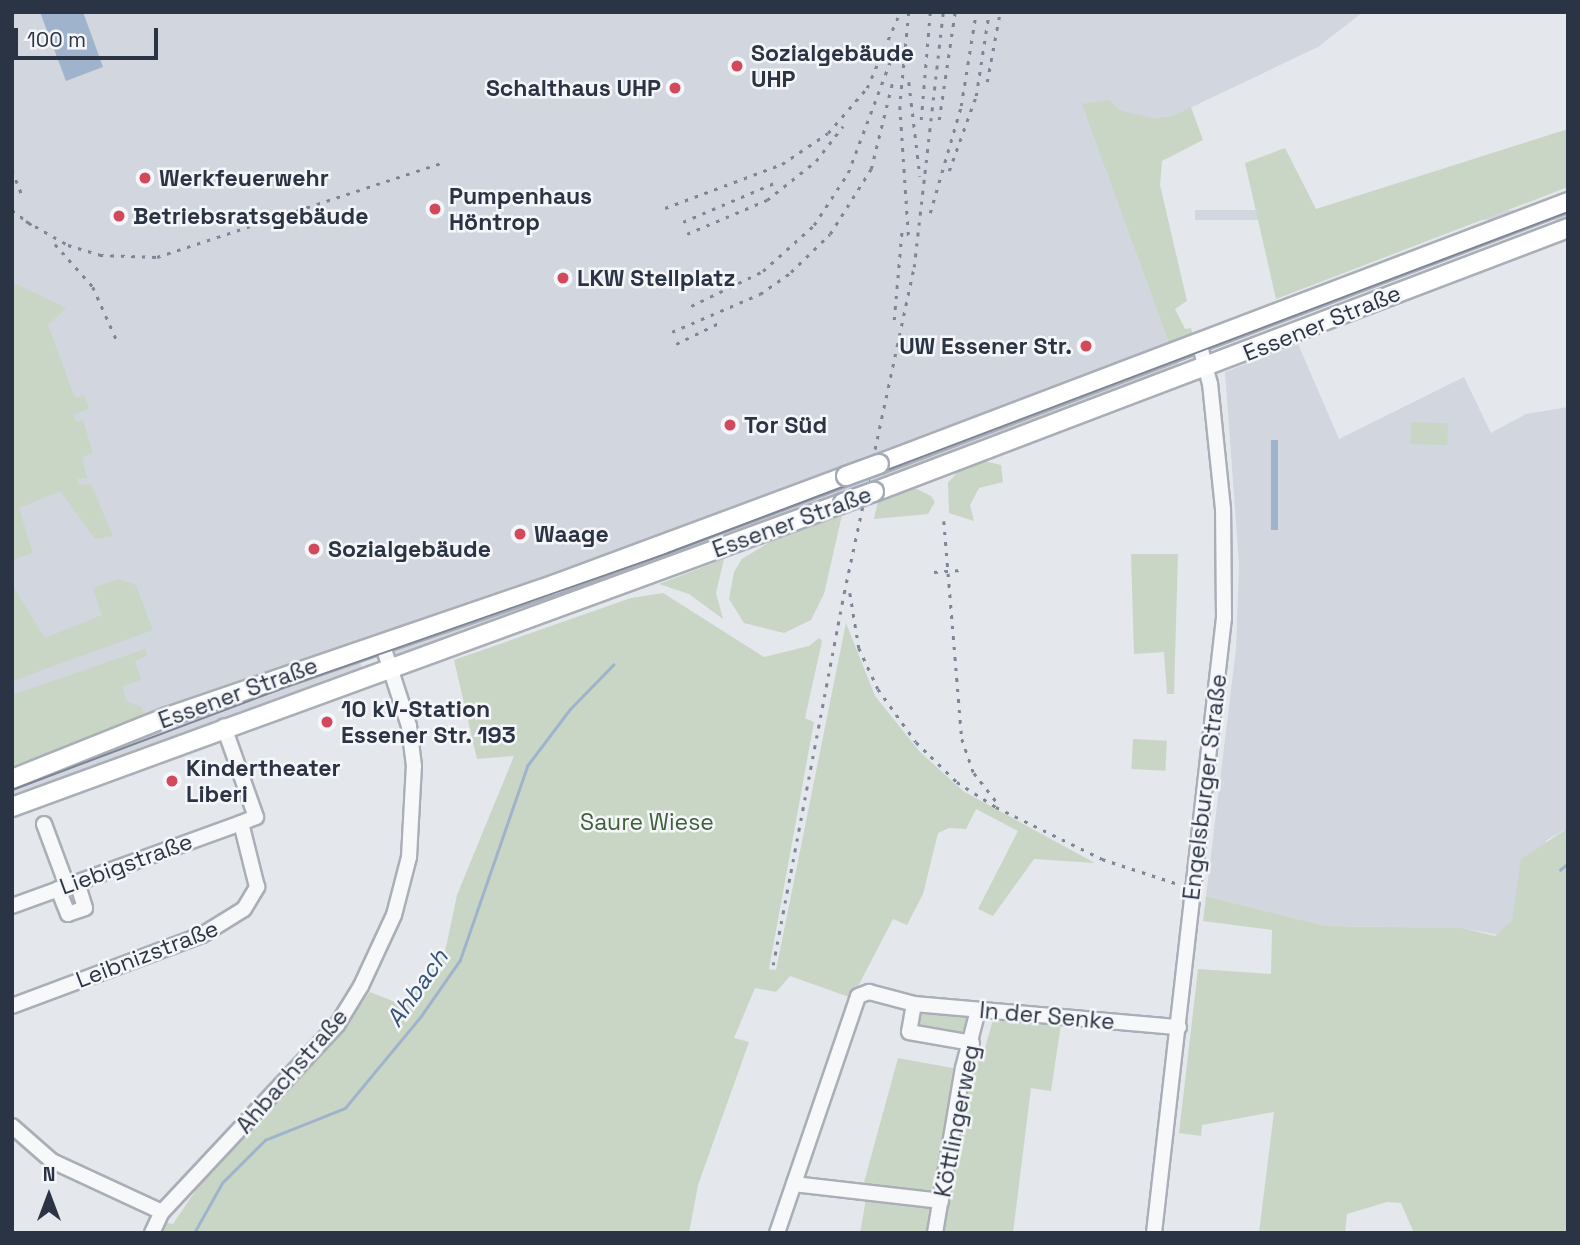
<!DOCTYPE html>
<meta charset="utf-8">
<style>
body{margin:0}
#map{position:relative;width:1580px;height:1245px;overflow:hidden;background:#e4e7ec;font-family:"Space Grotesk",sans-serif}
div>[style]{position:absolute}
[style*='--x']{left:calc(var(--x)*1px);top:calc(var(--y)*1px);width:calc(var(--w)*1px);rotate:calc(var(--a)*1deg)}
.built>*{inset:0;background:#d2d6de;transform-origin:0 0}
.green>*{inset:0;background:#c9d6c5;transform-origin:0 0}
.water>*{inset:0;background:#9fb4cc;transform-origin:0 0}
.stream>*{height:2.5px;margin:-1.25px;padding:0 1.25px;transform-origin:1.25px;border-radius:1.25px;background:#9fb4cc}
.roads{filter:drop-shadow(2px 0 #a9aeb7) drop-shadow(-2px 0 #a9aeb7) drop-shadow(0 2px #a9aeb7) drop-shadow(0 -2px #a9aeb7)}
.minor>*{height:14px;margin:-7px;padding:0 7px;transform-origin:7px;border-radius:7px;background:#f7f8fa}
.major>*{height:18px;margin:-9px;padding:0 9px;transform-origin:9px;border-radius:9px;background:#fff}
.tram>*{height:2px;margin:-1px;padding:0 1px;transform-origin:1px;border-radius:1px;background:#7d8696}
.rail>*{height:2.5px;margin-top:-1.25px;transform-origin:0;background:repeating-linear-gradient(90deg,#7d8696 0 3.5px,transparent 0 10.5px)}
.bridges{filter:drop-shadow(2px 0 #a3abb8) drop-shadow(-2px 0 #a3abb8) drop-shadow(0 2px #a3abb8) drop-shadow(0 -2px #a3abb8)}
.major-bridge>*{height:18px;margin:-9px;padding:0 9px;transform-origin:9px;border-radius:9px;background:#fff}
.dots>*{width:19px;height:19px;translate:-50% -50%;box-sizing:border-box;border:4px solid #f4f6f9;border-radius:50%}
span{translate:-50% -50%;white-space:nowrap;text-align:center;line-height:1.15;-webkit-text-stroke:5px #f4f6f9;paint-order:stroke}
.poi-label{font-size:23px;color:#2b3445;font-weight:700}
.left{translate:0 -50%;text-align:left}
.right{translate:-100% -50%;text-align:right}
.street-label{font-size:23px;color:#2b3445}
.park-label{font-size:23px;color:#3f6138}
.water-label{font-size:24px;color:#34527a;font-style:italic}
.frame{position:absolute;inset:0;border:14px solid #2b3445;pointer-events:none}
.north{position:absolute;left:14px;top:1161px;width:70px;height:70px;-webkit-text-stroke:5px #f4f6f9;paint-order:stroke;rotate:0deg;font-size:19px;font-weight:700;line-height:28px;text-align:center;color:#2b3445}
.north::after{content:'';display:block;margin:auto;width:24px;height:32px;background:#2b3445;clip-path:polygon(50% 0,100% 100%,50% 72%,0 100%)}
.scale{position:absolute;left:14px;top:28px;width:144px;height:32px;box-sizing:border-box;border:4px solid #2b3445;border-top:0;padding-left:9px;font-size:21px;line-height:24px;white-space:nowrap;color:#2b3445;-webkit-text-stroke:5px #f4f6f9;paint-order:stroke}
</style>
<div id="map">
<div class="built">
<i style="clip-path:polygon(12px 12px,1363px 12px,1318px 47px,1173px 116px,1154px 118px,1083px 105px,1169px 343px,583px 563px,12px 766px)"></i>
<i style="left:1568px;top:210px;width:10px;height:373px;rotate:90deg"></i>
<i style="clip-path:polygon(1298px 344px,1339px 439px,1464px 377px,1491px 433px,1526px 414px,1568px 407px,1568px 828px,1547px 840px,1511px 925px,1499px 935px,1462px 928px,1326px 926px,1206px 896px,1236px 649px,1239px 564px,1225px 372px)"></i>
<i style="clip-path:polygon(1175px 357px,1181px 373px,396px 657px,394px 646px)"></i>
<i style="clip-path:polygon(359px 659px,362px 668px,12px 798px,12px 788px,132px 742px,131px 738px)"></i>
</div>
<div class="green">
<i style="clip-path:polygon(1109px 100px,1121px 111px,1154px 118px,1173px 116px,1191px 107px,1203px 140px,1162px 161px,1160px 185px,1187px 301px,1175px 309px,1185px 329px,1191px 328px,1193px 334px,1169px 343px,1082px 104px)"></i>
<i style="clip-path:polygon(1568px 129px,1568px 187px,1276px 299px,1245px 163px,1285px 148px,1316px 209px)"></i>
<i style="clip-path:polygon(12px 282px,66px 308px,48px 325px,75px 398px,84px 396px,89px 408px,73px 415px,76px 422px,83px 420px,93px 453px,82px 457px,87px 478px,77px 479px,79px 485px,91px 484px,113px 536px,95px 539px,60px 491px,19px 508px,33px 553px,12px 560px)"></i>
<i style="left:1411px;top:422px;width:37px;height:22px;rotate:2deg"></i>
<i style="clip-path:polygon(984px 461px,1001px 465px,1003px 482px,979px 488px,970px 505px,974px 521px,949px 513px,948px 483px,960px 469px)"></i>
<i style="clip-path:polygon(913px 487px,931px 496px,935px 502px,928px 514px,874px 519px,878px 501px)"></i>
<i style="clip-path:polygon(842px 515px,824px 594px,811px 620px,784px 633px,744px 623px,729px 599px,734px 572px,742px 559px,778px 537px)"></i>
<i style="clip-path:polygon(1131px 554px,1178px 554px,1174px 694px,1167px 694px,1164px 652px,1134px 654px)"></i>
<i style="clip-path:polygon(724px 559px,716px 593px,723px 619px,689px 594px,659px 584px)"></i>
<i style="clip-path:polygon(118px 579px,136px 585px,153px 630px,12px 681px,12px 585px,45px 638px,102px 615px,93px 588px)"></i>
<i style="clip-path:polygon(663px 593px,764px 657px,809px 646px,819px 638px,822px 641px,805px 718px,814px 722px,769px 969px,776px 970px,846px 623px,875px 696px,920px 752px,963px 791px,1095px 863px,1034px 859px,993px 916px,978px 909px,1018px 831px,976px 809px,966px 829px,949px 828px,938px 833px,923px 894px,907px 925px,893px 919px,852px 998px,790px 976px,776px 992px,755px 988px,734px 1038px,749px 1042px,698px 1185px,689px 1233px,158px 1233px,162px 1222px,173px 1224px,202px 1181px,328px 1045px,370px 992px,405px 1006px,445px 952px,457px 895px,514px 756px,477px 759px,454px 660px,631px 598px)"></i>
<i style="clip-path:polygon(145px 649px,147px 656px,135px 661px,141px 680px,123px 686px,126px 701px,141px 707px,146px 715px,12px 766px,12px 695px)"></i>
<i style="clip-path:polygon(362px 668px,364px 674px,204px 730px,202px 726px)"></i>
<i style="left:1133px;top:739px;width:34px;height:30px;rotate:3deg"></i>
<i style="clip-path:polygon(1568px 828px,1568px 1233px,1414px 1233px,1401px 1203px,1387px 1202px,1347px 1214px,1345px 1233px,1259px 1233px,1274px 1112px,1202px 1125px,1201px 1136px,1179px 1133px,1198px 969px,1271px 974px,1272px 930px,1203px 921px,1206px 896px,1326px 926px,1462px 928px,1495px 936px,1512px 921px,1521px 859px)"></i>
<i style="clip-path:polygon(918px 1009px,967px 1012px,965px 1034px,961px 1038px,917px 1028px)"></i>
<i style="clip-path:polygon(993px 1020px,1061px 1024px,1051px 1091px,1031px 1088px,1013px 1233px,940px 1233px,947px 1211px,968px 1075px,983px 1055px)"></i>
<i style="clip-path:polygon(898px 1058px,958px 1069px,929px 1233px,860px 1233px,866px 1199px,863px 1186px)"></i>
</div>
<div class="water">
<i style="clip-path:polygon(40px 12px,83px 12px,103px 67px,66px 81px)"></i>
<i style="left:1271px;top:440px;width:7px;height:90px"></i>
</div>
<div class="stream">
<i style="--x:1560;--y:870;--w:11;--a:-41"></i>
<i style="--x:194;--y:1233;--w:57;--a:-60.8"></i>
<i style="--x:222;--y:1183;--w:61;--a:-45"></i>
<i style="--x:265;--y:1140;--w:86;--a:-21.8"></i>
<i style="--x:345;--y:1108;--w:119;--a:-50.4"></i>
<i style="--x:421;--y:1016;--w:68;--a:-55.1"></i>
<i style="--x:460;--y:960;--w:205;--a:-70.9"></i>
<i style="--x:527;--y:766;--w:71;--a:-53"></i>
<i style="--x:570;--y:709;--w:62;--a:-45.7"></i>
</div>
<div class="roads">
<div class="minor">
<i style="--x:44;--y:824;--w:66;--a:69.6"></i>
<i style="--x:58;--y:889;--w:27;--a:68"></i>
<i style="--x:68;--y:914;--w:18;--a:-19"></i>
<i style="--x:85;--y:908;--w:27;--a:-107"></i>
<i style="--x:12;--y:906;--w:244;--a:-19.9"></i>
<i style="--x:914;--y:1004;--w:28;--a:100"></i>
<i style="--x:909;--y:1032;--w:64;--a:9.9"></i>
<i style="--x:12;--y:1006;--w:203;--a:-20.5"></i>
<i style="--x:202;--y:935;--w:49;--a:-31.8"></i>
<i style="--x:244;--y:909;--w:26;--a:-59"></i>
<i style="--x:257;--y:887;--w:66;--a:-104"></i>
<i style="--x:241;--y:823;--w:16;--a:-22"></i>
<i style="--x:256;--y:817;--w:96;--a:-109.6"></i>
<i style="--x:12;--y:1126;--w:53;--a:41.2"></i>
<i style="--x:52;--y:1161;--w:121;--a:24.9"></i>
<i style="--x:794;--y:1184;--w:148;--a:6.6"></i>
<i style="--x:152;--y:1233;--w:23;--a:-65"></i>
<i style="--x:162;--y:1212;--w:256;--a:-46.9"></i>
<i style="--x:337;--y:1025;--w:46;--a:-58.4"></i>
<i style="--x:361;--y:986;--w:78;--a:-65.1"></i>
<i style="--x:394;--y:915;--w:60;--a:-75.5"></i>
<i style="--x:409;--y:857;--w:91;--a:-86.9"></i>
<i style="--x:414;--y:766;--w:40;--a:-97.1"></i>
<i style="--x:409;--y:726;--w:87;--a:-108"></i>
<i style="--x:777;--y:1233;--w:250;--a:-71.1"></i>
<i style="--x:858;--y:996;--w:12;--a:-20"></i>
<i style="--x:869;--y:992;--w:47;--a:14.9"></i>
<i style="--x:914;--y:1004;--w:266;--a:5"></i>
<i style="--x:935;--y:1233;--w:167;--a:-80.4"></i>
<i style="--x:963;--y:1068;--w:60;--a:-75.5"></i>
<i style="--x:1154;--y:1233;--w:619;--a:-83.51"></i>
<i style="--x:1224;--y:618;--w:109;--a:-90.5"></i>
<i style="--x:1223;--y:509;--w:126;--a:-95.9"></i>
<i style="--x:1210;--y:384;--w:43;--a:-104.7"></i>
</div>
<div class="major">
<i style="--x:879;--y:464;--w:737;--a:-20.82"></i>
<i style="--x:874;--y:492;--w:743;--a:-20.83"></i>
<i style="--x:12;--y:779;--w:167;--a:-21.8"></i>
<i style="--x:167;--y:717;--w:408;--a:-18.9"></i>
<i style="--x:553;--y:585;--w:313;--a:-20.4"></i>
<i style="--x:12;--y:807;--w:885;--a:-20.09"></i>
</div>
</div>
<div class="tram">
<i style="--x:12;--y:790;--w:286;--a:-20.6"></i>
<i style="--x:280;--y:689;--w:411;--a:-19.3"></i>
<i style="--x:668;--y:553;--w:962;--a:-20.75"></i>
</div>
<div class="rail">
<i style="--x:909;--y:12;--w:94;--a:95.5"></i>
<i style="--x:900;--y:106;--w:136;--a:86.2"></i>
<i style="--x:909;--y:82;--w:95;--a:83.3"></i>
<i style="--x:987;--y:82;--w:71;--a:-79.5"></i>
<i style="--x:921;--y:120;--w:108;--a:-85.2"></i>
<i style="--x:939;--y:120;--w:109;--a:-81.6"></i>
<i style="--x:12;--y:170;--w:27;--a:68"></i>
<i style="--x:949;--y:171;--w:80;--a:-70.2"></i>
<i style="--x:976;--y:96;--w:85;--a:-81.2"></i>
<i style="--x:665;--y:208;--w:125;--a:-20.6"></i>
<i style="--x:782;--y:164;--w:55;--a:-34"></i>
<i style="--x:828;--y:133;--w:60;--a:-49.1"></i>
<i style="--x:867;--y:88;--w:83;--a:-66.5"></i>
<i style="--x:12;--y:210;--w:26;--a:37"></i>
<i style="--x:930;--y:213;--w:111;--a:-73.8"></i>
<i style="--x:961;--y:106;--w:95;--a:-80.9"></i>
<i style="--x:26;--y:221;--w:48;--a:29.7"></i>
<i style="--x:68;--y:245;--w:34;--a:17"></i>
<i style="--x:100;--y:255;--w:57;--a:2"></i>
<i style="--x:157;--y:257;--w:302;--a:-18.3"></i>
<i style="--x:683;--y:222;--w:102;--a:-23.1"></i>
<i style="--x:687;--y:234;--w:87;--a:-23"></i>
<i style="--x:767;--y:200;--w:63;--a:-38.5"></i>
<i style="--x:816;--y:161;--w:44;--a:-52.4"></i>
<i style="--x:55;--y:244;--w:57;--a:48.5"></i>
<i style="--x:93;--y:287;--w:61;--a:65.9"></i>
<i style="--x:691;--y:306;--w:80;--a:-25.9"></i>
<i style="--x:763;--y:271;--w:69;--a:-42"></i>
<i style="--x:814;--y:225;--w:62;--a:-56.8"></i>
<i style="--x:848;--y:173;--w:136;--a:-69.3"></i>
<i style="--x:894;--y:320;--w:91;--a:-85"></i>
<i style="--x:672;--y:332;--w:96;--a:-23.4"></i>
<i style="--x:760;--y:294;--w:38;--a:-35"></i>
<i style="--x:791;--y:272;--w:54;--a:-44.3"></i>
<i style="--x:830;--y:234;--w:77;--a:-57.8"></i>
<i style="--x:871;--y:169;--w:88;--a:-76.1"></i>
<i style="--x:676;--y:344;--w:48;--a:-26"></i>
<i style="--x:944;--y:521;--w:219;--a:85.3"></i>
<i style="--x:962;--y:739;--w:36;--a:71"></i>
<i style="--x:974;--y:773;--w:36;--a:52"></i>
<i style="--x:934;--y:572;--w:27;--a:-4"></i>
<i style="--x:850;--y:593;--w:56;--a:80.7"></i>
<i style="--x:859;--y:648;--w:45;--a:65.1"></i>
<i style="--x:878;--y:689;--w:65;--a:54.4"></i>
<i style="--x:916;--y:742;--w:57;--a:44.3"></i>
<i style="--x:957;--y:782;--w:46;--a:32.7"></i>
<i style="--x:996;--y:807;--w:118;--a:26.1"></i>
<i style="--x:1102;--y:859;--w:77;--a:18.2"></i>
<i style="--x:773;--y:965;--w:379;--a:-79.2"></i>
<i style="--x:844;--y:593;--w:333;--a:-77.9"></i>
<i style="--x:914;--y:267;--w:257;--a:-83.5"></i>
</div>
<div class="bridges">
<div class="major-bridge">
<i style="--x:846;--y:476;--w:35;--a:-20"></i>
<i style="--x:843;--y:503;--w:33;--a:-20"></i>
</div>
</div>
<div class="dots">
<i style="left:737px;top:66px;background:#d1495b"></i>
<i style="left:675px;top:88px;background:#d1495b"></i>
<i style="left:145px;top:178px;background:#d1495b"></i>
<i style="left:435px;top:209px;background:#d1495b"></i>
<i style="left:119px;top:216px;background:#d1495b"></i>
<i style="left:563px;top:278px;background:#d1495b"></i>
<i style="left:1086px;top:346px;background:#d1495b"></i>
<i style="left:730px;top:425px;background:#d1495b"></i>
<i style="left:520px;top:534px;background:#d1495b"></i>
<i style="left:314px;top:549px;background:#d1495b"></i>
<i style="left:327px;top:722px;background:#d1495b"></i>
<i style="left:172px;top:781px;background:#d1495b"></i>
</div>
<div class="poi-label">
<span class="left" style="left:751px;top:66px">Sozialgebäude<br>UHP</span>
<span class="right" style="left:661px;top:88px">Schalthaus UHP</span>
<span class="left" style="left:159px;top:178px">Werkfeuerwehr</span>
<span class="left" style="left:449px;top:209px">Pumpenhaus<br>Höntrop</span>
<span class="left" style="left:133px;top:216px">Betriebsratsgebäude</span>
<span class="left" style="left:577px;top:278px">LKW Stellplatz</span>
<span class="right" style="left:1072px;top:346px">UW Essener Str.</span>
<span class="left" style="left:744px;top:425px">Tor Süd</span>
<span class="left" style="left:534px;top:534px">Waage</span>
<span class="left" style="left:328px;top:549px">Sozialgebäude</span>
<span class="left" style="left:341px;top:722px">10 kV-Station<br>Essener Str. 193</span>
<span class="left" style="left:186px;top:781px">Kindertheater<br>Liberi</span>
</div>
<div class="street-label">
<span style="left:1322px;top:323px;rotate:-22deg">Essener Straße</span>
<span style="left:792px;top:522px;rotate:-20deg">Essener Straße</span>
<span style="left:238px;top:693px;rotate:-20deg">Essener Straße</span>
<span style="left:1205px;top:787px;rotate:-83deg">Engelsburger Straße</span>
<span style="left:126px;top:864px;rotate:-20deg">Liebigstraße</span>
<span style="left:147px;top:954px;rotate:-21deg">Leibnizstraße</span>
<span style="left:1047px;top:1016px;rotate:5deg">In der Senke</span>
<span style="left:292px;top:1071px;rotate:-49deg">Ahbachstraße</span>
<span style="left:957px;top:1121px;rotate:-79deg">Köttlingerweg</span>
</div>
<div class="park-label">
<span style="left:647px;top:822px">Saure Wiese</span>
</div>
<div class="water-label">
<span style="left:417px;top:988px;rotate:-55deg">Ahbach</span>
</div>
<div class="frame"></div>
<div class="north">N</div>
<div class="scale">100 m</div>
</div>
